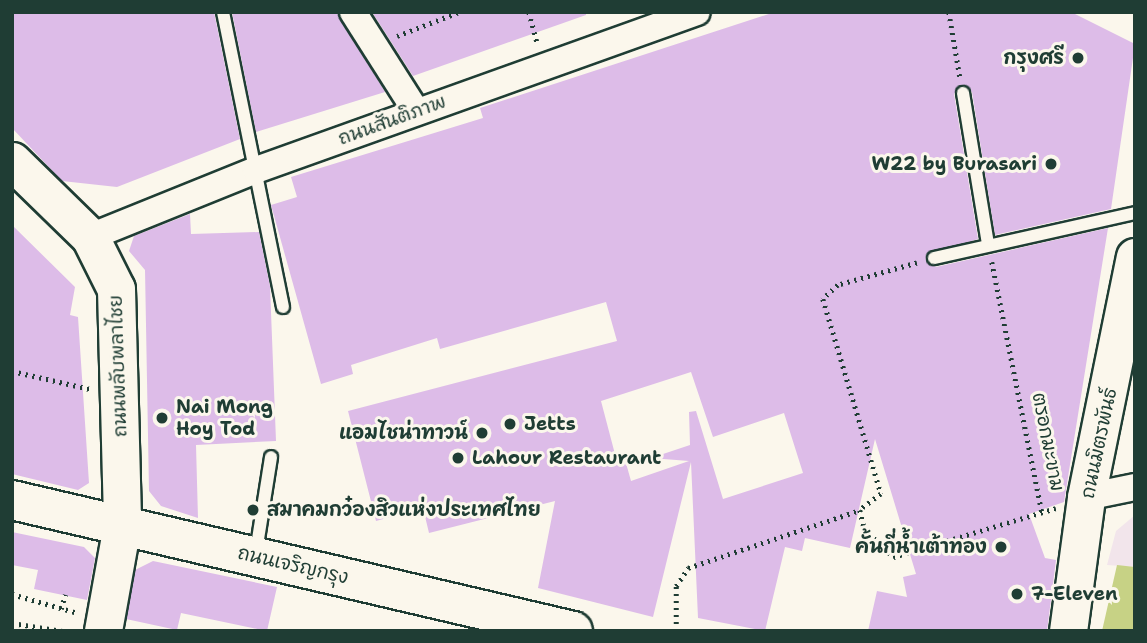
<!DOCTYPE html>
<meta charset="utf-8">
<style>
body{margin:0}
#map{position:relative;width:1147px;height:643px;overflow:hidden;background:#fbf7ec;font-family:"Shantell Sans","Playpen Sans Thai",sans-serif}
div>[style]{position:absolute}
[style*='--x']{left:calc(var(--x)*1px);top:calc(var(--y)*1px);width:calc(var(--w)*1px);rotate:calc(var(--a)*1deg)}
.built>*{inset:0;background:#f2e5eb}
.green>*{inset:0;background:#c7d285}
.building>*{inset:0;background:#ddbce8}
.path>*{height:4.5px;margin-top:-2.25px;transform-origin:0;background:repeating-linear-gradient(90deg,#1f3d34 0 2px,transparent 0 7px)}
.roads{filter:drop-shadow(2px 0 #1f3d34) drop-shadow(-2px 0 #1f3d34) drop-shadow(0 2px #1f3d34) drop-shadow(0 -2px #1f3d34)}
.lane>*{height:12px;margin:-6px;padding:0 6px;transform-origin:6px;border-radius:6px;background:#fbf7ec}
.street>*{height:26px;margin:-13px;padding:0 13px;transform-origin:13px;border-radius:13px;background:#fbf7ec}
.secondary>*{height:37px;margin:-18.5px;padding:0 18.5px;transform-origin:18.5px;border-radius:18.5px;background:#fbf7ec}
.primary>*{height:38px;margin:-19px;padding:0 19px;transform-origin:19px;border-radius:19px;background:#fbf7ec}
.dots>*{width:19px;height:19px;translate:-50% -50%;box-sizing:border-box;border:4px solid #fbf7ec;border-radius:50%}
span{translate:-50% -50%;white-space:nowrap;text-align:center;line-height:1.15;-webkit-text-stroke:6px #fbf7ec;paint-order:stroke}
.poi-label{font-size:19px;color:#1f3d34;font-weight:700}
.right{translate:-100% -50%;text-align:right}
.left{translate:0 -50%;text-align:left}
.street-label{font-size:19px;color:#1f3d34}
.frame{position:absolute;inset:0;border:14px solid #1f3d34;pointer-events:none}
</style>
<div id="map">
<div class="built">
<i style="clip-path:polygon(1135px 515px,1135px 567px,1107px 565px,1116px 531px)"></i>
</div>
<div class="green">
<i style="clip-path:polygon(1117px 565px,1135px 567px,1135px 631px,1102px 631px)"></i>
</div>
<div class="building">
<i style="clip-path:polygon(12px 12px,214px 12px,240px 139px,117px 187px,62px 181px,12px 128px)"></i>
<i style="clip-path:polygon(232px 12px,337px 12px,385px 92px,256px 132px)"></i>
<i style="clip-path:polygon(372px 12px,586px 12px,586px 15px,413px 76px)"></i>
<i style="clip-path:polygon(evenodd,775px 12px,1071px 12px,1135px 44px,1111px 209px,995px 235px,972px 92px,961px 85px,954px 94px,978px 239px,926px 256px,936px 267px,1108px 228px,1064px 502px,1029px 514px,1045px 558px,1056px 560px,1047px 631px,868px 631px,877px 591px,907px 597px,903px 577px,916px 574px,875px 439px,850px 548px,805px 538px,802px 551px,785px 547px,765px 631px,698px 618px,691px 462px,653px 617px,538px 588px,555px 501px,429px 533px,423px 508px,376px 521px,348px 411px,617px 341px,606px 302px,440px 349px,437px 338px,351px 365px,353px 374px,321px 384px,271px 205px,297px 197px,291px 177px,483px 118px,480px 108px,775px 12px,691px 372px,713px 437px,784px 413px,803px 473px,723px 499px,696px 411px,689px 412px,690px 445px,651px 458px,689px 461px,631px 481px,624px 456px,616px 458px,601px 401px,691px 372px)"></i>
<i style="clip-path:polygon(190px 214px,191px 234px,259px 232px,270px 286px,276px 441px,196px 445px,198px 518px,161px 506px,149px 491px,145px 270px,129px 251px,134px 236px)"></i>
<i style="clip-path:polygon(12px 225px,75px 287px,70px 315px,78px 317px,89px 483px,78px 490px,12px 474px)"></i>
<i style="clip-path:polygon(12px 532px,84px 547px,95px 558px,87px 600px,34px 589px,38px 570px,12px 565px)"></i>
<i style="clip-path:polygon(153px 561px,277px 587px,267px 631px,181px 613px,177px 630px,126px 619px,135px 570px)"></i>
</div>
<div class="path">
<i style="--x:529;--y:12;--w:34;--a:75"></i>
<i style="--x:949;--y:12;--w:66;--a:80.4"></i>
<i style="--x:397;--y:36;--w:66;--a:-21.2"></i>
<i style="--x:992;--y:262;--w:256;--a:78.7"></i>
<i style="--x:917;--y:263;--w:82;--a:164.4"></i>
<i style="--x:838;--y:285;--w:21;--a:137"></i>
<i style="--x:823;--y:299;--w:203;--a:73.4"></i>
<i style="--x:881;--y:494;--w:26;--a:143"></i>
<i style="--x:860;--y:510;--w:18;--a:77"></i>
<i style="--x:864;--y:528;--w:41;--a:45"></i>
<i style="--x:893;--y:557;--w:170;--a:-16.7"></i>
<i style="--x:12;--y:371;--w:80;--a:13"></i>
<i style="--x:12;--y:594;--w:69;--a:16.1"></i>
<i style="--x:61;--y:609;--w:15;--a:-74"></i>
<i style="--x:12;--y:623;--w:51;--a:9.1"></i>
<i style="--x:676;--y:631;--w:45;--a:-90"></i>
<i style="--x:676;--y:586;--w:22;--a:-56"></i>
<i style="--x:688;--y:568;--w:182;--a:-18.6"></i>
</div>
<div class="roads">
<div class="lane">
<i style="--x:223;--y:12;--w:301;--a:78.5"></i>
<i style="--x:963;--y:93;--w:153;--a:80.6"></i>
<i style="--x:934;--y:258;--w:206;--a:-12.6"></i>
<i style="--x:256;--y:552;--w:96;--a:-81"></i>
</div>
<div class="street">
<i style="--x:353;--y:12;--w:117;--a:57.5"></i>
<i style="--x:90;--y:237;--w:179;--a:-22"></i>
<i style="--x:256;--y:170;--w:468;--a:-19.7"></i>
<i style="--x:1086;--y:497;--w:50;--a:-11.5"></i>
</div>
<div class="secondary">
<i style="--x:12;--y:161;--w:109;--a:44.3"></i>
<i style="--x:90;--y:237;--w:58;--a:63.4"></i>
<i style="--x:116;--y:289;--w:236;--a:88.5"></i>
<i style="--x:122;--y:525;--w:108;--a:100.2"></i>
<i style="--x:1068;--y:631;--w:135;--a:-82.3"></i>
<i style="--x:1086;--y:497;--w:245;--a:-78.5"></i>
</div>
<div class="primary">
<i style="--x:12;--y:500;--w:576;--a:13.14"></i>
</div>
</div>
<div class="dots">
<i style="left:1078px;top:58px;background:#1f3d34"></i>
<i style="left:1051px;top:164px;background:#1f3d34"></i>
<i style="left:162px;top:418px;background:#1f3d34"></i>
<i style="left:510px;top:424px;background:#1f3d34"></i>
<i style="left:482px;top:433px;background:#1f3d34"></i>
<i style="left:458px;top:458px;background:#1f3d34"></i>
<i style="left:253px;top:510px;background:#1f3d34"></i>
<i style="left:1001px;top:547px;background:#1f3d34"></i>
<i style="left:1017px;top:594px;background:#1f3d34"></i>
</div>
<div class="poi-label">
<span class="right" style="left:1064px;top:58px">กรุงศรี</span>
<span class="right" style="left:1037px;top:164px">W22 by Burasari</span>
<span class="left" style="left:176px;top:418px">Nai Mong<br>Hoy Tod</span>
<span class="left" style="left:524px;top:424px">Jetts</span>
<span class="right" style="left:468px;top:433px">แอมไชน่าทาวน์</span>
<span class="left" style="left:472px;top:458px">Lahour Restaurant</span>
<span class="left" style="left:267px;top:510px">สมาคมกว๋องสิวแห่งประเทศไทย</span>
<span class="right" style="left:987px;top:547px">คั้นกี่น้ำเต้าทอง</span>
<span class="left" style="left:1031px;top:594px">7-Eleven</span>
</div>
<div class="street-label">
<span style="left:392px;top:120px;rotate:-20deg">ถนนสันติภาพ</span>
<span style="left:118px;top:366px;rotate:-92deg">ถนนพลับพลาไชย</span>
<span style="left:1048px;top:442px;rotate:79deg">ตรอกมะขาม</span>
<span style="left:1099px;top:443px;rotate:-78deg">ถนนมิตรพันธ์</span>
<span style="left:293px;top:565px;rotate:13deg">ถนนเจริญกรุง</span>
</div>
<div class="frame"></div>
</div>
